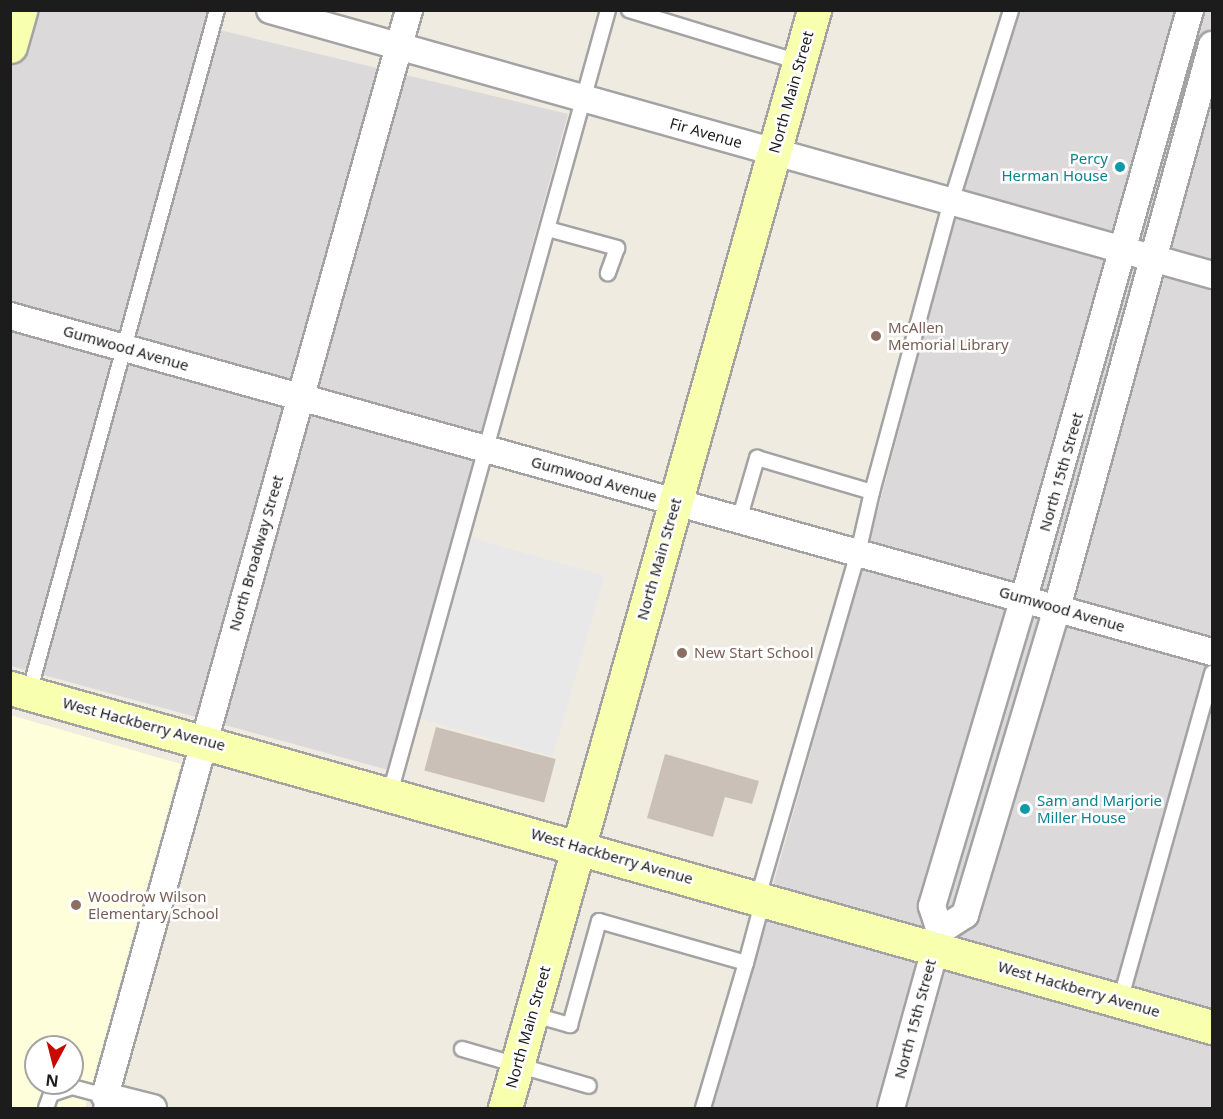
<!DOCTYPE html>
<style>
body{margin:0}
#map{position:relative;width:1223px;height:1119px;overflow:hidden;background:#efebe1;font-family:"Noto Sans",sans-serif}
div>[style]{position:absolute}
[style*='--x']{left:calc(var(--x)*1px);top:calc(var(--y)*1px);width:calc(var(--w)*1px);rotate:calc(var(--a)*1deg)}
.residential>*{inset:0;background:#dbd9d9}
.education>*{inset:0;background:#feffda}
.parking>*{inset:0;background:#e8e8e8;transform-origin:0 0}
.building>*{inset:0;background:#cbc0b7;transform-origin:0 0}
.roads{filter:drop-shadow(2px 0 #a3a3a3) drop-shadow(-2px 0 #a3a3a3) drop-shadow(0 2px #a3a3a3) drop-shadow(0 -2px #a3a3a3)}
.lane>*{height:14px;margin:-7px;padding:0 7px;transform-origin:7px;border-radius:7px;background:#fff}
.street>*{height:26px;margin:-13px;padding:0 13px;transform-origin:13px;border-radius:13px;background:#fff}
.secondary>*{height:33px;margin:-16.5px;padding:0 16.5px;transform-origin:16.5px;border-radius:16.5px;background:#f8ffaf}
.dots>*{width:16px;height:16px;translate:-50% -50%;box-sizing:border-box;border:3px solid #fff;border-radius:50%}
span{translate:-50% -50%;white-space:nowrap;text-align:center;line-height:1.15;-webkit-text-stroke:5px #fff;paint-order:stroke}
.street-label{font-size:15px;color:#1c1c1c}
.culture-label{font-size:15px;color:#0d838f}
.right{translate:-100% -50%;text-align:right}
.left{translate:0 -50%;text-align:left}
.education-label{font-size:15px;color:#785e54}
.frame{position:absolute;inset:0;border:12px solid #1c1c1c;pointer-events:none}
.north{position:absolute;left:24px;top:1035px;width:60px;height:60px;box-sizing:border-box;background:#fff;border:2px solid #a4a4a4;border-radius:50%;rotate:187deg;font-size:16px;font-weight:700;line-height:24px;text-align:center;color:#1c1c1c}
.north::after{content:'';display:block;margin:auto;width:21px;height:27px;background:#c90800;clip-path:polygon(50% 0,100% 100%,50% 72%,0 100%)}
</style>
<div id="map">
<div class="residential">
<i style="clip-path:polygon(10px 11px,220px 11px,215px 29px,568px 114px,388px 770px,11px 666px)"></i>
<i style="clip-path:polygon(1010px 11px,1212px 11px,1212px 1108px,710px 1108px,860px 577px)"></i>
</div>
<div class="education">
<i style="clip-path:polygon(evenodd,10px 715px,181px 764px,85px 1108px,11px 1108px,10px 715px,36px 1047px,72px 1047px,72px 1083px,36px 1083px,36px 1047px)"></i>
</div>
<div class="parking">
<i style="left:469px;top:537px;width:141px;height:188px;rotate:16deg"></i>
</div>
<div class="building">
<i style="left:436px;top:727px;width:124px;height:45px;rotate:15deg"></i>
<i style="clip-path:polygon(665px 754px,759px 781px,752px 804px,725px 797px,713px 837px,647px 818px)"></i>
</div>
<div class="roads">
<div class="lane">
<i style="--x:629;--y:10;--w:178;--a:17"></i>
<i style="--x:548;--y:229;--w:72;--a:15.4"></i>
<i style="--x:617;--y:248;--w:27;--a:110"></i>
<i style="--x:739;--y:520;--w:65;--a:-73.8"></i>
<i style="--x:757;--y:458;--w:120;--a:16.5"></i>
<i style="--x:872;--y:492;--w:301;--a:-74.8"></i>
<i style="--x:951;--y:202;--w:201;--a:-72.6"></i>
<i style="--x:29;--y:693;--w:708;--a:-74.61"></i>
<i style="--x:390;--y:793;--w:813;--a:-74.44"></i>
<i style="--x:758;--y:897;--w:358;--a:-73.8"></i>
<i style="--x:858;--y:553;--w:63;--a:-77.1"></i>
<i style="--x:1120;--y:1001;--w:341;--a:-74.3"></i>
<i style="--x:531;--y:1014;--w:41;--a:15.8"></i>
<i style="--x:570;--y:1025;--w:108;--a:-74.4"></i>
<i style="--x:599;--y:921;--w:153;--a:15.9"></i>
<i style="--x:746;--y:963;--w:65;--a:-74.9"></i>
<i style="--x:462;--y:1049;--w:132;--a:16.2"></i>
<i style="--x:46;--y:1108;--w:15;--a:-70"></i>
<i style="--x:51;--y:1094;--w:22;--a:-18"></i>
<i style="--x:72;--y:1087;--w:34;--a:15"></i>
<i style="--x:105;--y:1096;--w:13;--a:108"></i>
<i style="--x:703;--y:1108;--w:151;--a:-73.5"></i>
</div>
<div class="street">
<i style="--x:270;--y:10;--w:979;--a:15.71"></i>
<i style="--x:10;--y:316;--w:1248;--a:15.62"></i>
<i style="--x:940;--y:931;--w:30;--a:-33"></i>
<i style="--x:965;--y:915;--w:320;--a:-73.3"></i>
<i style="--x:1057;--y:608;--w:584;--a:-74.61"></i>
<i style="--x:153;--y:1108;--w:49;--a:-166"></i>
<i style="--x:105;--y:1096;--w:1128;--a:-74.36"></i>
<i style="--x:891;--y:1108;--w:184;--a:-74.5"></i>
<i style="--x:940;--y:931;--w:26;--a:-108"></i>
<i style="--x:932;--y:906;--w:321;--a:-73.4"></i>
<i style="--x:1024;--y:598;--w:611;--a:-74.23"></i>
</div>
<div class="secondary">
<i style="--x:10;--y:46;--w:37;--a:-74"></i>
<i style="--x:10;--y:688;--w:1249;--a:15.75"></i>
<i style="--x:505;--y:1108;--w:1141;--a:-74.28"></i>
</div>
</div>
<div class="dots">
<i style="left:1120px;top:167px;background:#0f9aa8"></i>
<i style="left:876px;top:336px;background:#8d6e63"></i>
<i style="left:682px;top:653px;background:#8d6e63"></i>
<i style="left:1025px;top:809px;background:#0f9aa8"></i>
<i style="left:76px;top:905px;background:#8d6e63"></i>
</div>
<div class="street-label">
<span style="left:791px;top:92px;rotate:-74deg">North Main Street</span>
<span style="left:706px;top:133px;rotate:16deg">Fir Avenue</span>
<span style="left:126px;top:348px;rotate:16deg">Gumwood Avenue</span>
<span style="left:1061px;top:472px;rotate:-74deg">North 15th Street</span>
<span style="left:594px;top:479px;rotate:16deg">Gumwood Avenue</span>
<span style="left:256px;top:553px;rotate:-74deg">North Broadway Street</span>
<span style="left:659px;top:559px;rotate:-74deg">North Main Street</span>
<span style="left:1062px;top:609px;rotate:16deg">Gumwood Avenue</span>
<span style="left:144px;top:724px;rotate:15deg">West Hackberry Avenue</span>
<span style="left:612px;top:856px;rotate:16deg">West Hackberry Avenue</span>
<span style="left:1079px;top:989px;rotate:16deg">West Hackberry Avenue</span>
<span style="left:915px;top:1019px;rotate:-75deg">North 15th Street</span>
<span style="left:528px;top:1027px;rotate:-74deg">North Main Street</span>
</div>
<div class="culture-label">
<span class="right" style="left:1108px;top:167px">Percy<br>Herman House</span>
<span class="left" style="left:1037px;top:809px">Sam and Marjorie<br>Miller House</span>
</div>
<div class="education-label">
<span class="left" style="left:888px;top:336px">McAllen<br>Memorial Library</span>
<span class="left" style="left:694px;top:653px">New Start School</span>
<span class="left" style="left:88px;top:905px">Woodrow Wilson<br>Elementary School</span>
</div>
<div class="frame"></div>
<div class="north">N</div>
</div>
